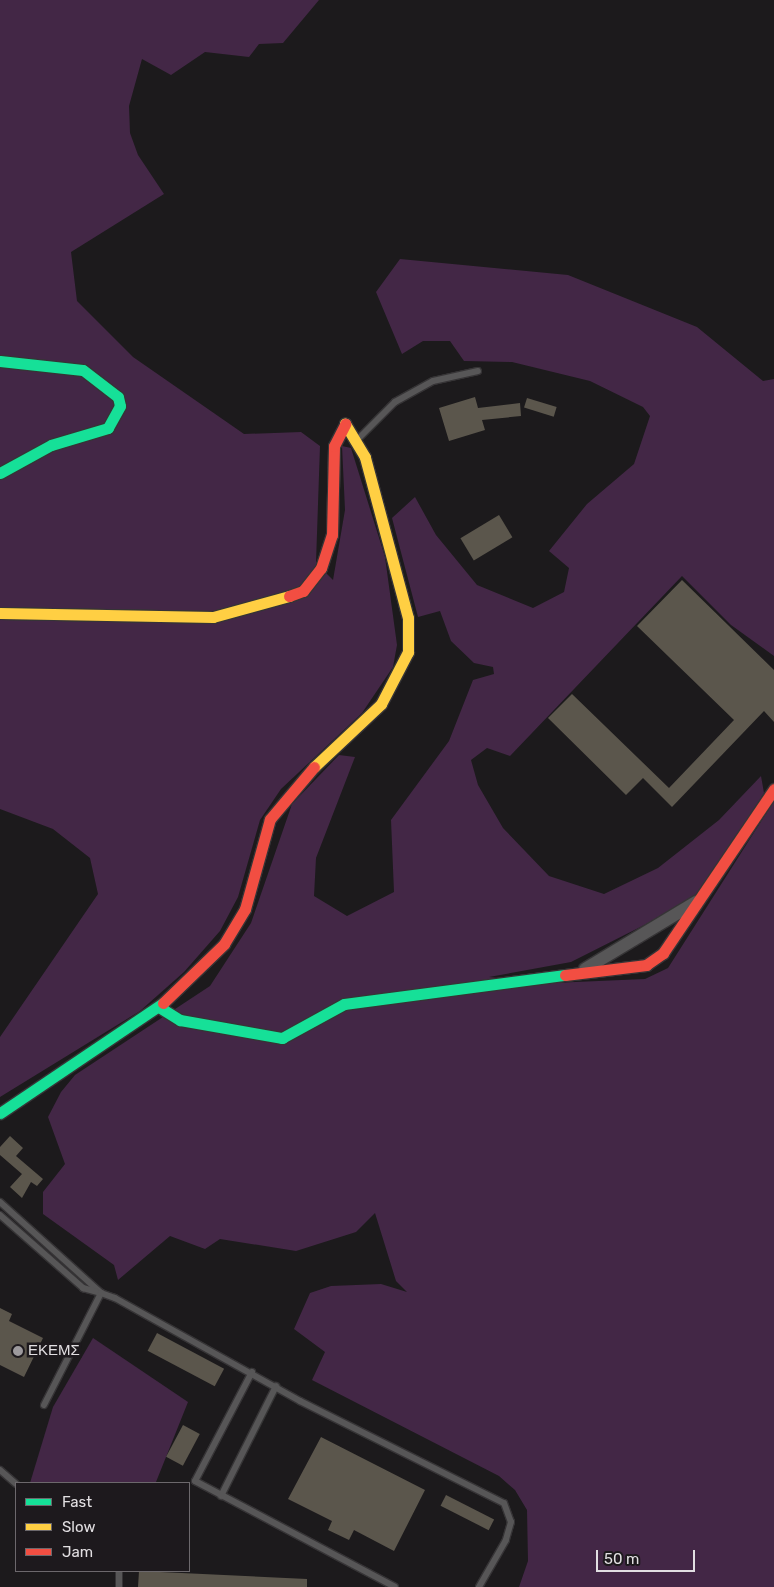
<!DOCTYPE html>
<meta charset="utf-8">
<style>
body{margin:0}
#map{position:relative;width:774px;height:1587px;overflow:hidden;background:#1c1a1c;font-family:Rubik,sans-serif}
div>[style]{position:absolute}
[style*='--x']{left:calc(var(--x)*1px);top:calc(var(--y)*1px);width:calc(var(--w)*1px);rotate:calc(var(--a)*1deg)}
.green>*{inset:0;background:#432746}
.building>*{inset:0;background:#5b564c;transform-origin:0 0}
.roads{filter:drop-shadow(1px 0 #363436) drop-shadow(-1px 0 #363436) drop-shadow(0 1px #363436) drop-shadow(0 -1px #363436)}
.lane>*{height:6px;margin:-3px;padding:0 3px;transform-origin:3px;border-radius:3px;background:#575657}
.street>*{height:12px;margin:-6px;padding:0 6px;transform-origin:6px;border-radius:6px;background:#575657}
.fast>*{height:11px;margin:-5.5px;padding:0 5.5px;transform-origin:5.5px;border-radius:5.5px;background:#16e098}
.slow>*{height:11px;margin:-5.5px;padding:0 5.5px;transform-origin:5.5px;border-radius:5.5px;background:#ffcf43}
.jam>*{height:11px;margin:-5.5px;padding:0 5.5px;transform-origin:5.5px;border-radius:5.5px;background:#f24e42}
.dots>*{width:14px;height:14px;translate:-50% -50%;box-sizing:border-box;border:2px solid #1d191d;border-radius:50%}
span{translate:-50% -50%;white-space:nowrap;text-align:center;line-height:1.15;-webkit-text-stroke:5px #1d191d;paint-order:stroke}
.poi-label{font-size:15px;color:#e2dfe2}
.left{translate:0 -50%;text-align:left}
.legend{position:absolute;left:15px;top:1482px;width:175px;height:90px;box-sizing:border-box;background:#1d191d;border:1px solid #6c686c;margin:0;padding:6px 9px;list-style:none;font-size:15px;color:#e2dfe2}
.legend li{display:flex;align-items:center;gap:10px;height:25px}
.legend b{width:25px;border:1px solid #6c686c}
.scale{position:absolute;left:596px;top:1550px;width:99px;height:22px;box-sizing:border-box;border:2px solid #e2dfe2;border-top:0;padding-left:6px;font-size:15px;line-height:18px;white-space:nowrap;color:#e2dfe2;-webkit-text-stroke:4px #1d191d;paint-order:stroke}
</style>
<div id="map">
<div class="green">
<i style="clip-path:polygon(0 0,319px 0,283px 43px,259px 44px,249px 57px,205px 52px,171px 75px,142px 59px,129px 106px,130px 133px,138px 155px,164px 194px,71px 252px,77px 301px,133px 357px,244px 434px,301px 432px,320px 446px,316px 563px,333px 580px,345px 510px,342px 446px,351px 448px,385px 557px,397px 645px,393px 667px,362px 713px,281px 789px,260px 820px,238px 897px,220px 931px,184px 972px,140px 1011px,0 1097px,0 1037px,98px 894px,90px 858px,53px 829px,0 809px)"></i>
<i style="clip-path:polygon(400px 259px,568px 275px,697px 327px,763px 381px,774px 379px,774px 656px,731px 625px,682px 576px,510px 756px,487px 748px,471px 760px,478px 785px,503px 828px,549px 876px,604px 894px,658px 868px,719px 820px,761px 776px,764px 793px,704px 889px,682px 906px,571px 962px,489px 977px,552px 983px,645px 979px,668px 968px,774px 801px,774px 1587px,519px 1587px,528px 1561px,527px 1510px,515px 1490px,499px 1476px,312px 1380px,325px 1352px,294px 1329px,310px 1293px,331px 1286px,381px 1284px,407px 1292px,396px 1281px,375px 1213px,356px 1232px,296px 1251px,220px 1239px,205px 1249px,170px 1236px,118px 1280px,114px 1265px,43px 1214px,43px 1192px,65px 1164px,48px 1117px,61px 1092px,75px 1075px,210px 986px,251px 923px,292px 804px,339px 755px,355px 757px,316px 858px,314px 896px,347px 916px,394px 892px,391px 820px,449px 741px,473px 680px,494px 674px,493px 667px,474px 663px,451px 641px,440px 611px,418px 617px,392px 518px,415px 497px,436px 535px,477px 585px,533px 608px,564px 592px,569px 568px,549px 551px,587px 504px,634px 464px,650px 416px,643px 407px,590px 381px,512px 362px,464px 361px,450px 341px,423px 341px,402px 354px,376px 292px)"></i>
<i style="clip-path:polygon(93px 1338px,188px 1402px,156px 1482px,30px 1483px,53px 1407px)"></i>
</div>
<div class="building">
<i style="clip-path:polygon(475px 397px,478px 408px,520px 403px,521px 416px,482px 420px,485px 430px,449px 441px,439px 408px)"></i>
<i style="left:527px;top:398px;width:31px;height:10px;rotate:17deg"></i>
<i style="left:499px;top:515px;width:26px;height:45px;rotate:59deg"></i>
<i style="clip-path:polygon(682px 580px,774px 670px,774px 722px,764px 711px,672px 807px,643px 778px,626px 795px,548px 718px,572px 694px,669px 788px,734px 720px,637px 626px)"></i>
<i style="clip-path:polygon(10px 1136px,23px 1148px,16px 1156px,43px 1179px,37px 1186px,31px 1182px,22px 1198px,10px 1187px,22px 1174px,0 1155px,0 1147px)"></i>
<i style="clip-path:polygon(0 1308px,12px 1314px,9px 1321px,43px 1338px,24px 1377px,0 1365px)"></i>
<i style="left:157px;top:1333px;width:76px;height:20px;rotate:28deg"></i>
<i style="left:183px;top:1425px;width:19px;height:36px;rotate:28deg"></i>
<i style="clip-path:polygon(321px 1437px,425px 1490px,394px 1551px,354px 1530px,349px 1540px,328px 1530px,332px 1521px,288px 1499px)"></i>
<i style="left:446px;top:1495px;width:54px;height:12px;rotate:27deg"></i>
<i style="clip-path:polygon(139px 1571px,307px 1579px,307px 1587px,138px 1587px)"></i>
</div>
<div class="roads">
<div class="lane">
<i style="--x:359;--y:438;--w:51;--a:-45"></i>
<i style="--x:395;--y:402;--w:43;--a:-28.9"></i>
<i style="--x:433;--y:381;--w:46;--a:-12.5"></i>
<i style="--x:0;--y:1202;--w:136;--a:42"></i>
<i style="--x:0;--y:1215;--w:111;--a:41.3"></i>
<i style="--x:83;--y:1288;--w:19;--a:16"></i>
<i style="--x:252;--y:1372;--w:123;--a:117.6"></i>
<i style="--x:195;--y:1481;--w:226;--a:27.9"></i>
<i style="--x:44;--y:1405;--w:126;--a:-63"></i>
<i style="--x:101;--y:1293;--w:15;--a:20"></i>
<i style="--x:115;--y:1298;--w:212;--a:29.1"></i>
<i style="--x:300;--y:1401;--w:228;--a:26.6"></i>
<i style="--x:504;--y:1503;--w:20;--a:70"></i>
<i style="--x:511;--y:1522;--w:19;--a:106"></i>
<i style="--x:506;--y:1540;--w:54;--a:119.9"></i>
<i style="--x:0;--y:1470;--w:21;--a:41"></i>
<i style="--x:221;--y:1496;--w:123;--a:-63.4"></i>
<i style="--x:119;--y:1571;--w:16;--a:90"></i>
</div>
<div class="street">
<i style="--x:585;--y:969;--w:130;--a:-31.1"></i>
</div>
<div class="fast">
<i style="--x:0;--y:361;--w:83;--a:6.2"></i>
<i style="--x:83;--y:370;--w:44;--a:37.6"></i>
<i style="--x:118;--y:397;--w:9;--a:77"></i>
<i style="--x:120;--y:406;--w:25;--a:119"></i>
<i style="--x:108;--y:428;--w:59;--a:163.4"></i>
<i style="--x:51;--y:445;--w:58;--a:151.2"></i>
<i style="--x:159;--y:1007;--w:25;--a:32"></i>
<i style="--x:180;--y:1020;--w:104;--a:10"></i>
<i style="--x:282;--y:1038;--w:71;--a:-28.7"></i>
<i style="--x:344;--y:1004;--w:223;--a:-7.5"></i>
<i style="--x:0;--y:1113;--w:197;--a:-34"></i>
</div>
<div class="slow">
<i style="--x:0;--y:613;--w:213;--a:1.1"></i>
<i style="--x:213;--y:617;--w:79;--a:-15.4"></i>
<i style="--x:314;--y:767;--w:92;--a:-43.2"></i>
<i style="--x:381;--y:704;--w:59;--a:-62.6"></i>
<i style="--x:408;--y:652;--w:34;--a:-90"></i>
<i style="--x:408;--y:618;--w:167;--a:-105"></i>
<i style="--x:365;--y:457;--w:39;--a:-121"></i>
</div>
<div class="jam">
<i style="--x:289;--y:596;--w:15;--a:-20"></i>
<i style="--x:303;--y:591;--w:29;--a:-52"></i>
<i style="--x:321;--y:568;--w:35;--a:-72"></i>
<i style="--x:332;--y:535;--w:89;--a:-88.7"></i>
<i style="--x:334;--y:446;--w:25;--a:-63"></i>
<i style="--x:565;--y:975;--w:82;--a:-7"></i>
<i style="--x:646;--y:965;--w:21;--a:-35"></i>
<i style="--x:663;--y:953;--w:198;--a:-55.9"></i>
<i style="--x:163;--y:1003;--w:85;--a:-44"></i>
<i style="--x:224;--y:944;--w:41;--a:-59"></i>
<i style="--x:245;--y:909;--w:93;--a:-74.5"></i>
<i style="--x:270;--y:819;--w:68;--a:-49.8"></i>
</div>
</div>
<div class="dots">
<i style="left:18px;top:1351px;background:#9d9a9d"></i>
</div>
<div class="poi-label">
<span class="left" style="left:28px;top:1351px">ΕΚΕΜΣ</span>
</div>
<ul class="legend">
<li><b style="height:6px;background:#16e098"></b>Fast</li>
<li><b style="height:6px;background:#ffcf43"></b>Slow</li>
<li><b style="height:6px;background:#f24e42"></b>Jam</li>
</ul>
<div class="scale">50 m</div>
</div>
